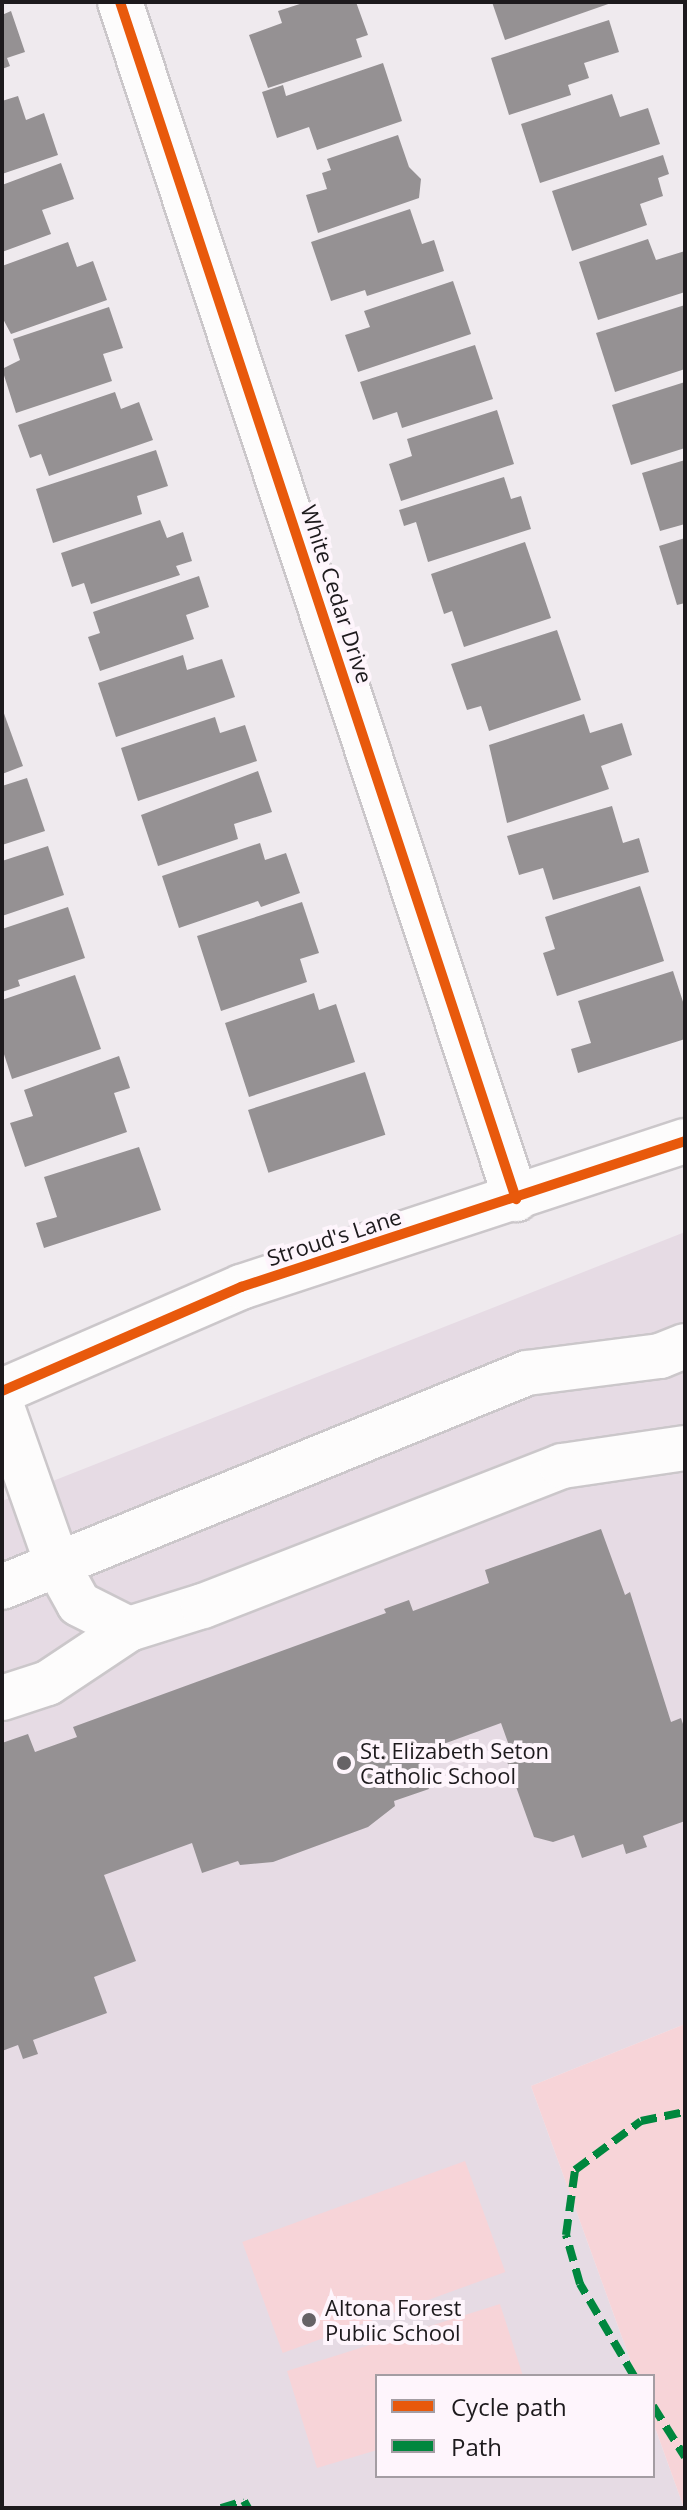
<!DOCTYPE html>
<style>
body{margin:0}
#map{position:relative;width:687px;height:2510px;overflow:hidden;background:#efeaee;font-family:"Open Sans",sans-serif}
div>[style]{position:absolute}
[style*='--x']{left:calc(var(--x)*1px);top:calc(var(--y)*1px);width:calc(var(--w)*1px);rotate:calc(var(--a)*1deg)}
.built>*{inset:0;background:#e6dbe4}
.green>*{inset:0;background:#f7d4d8;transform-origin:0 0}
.building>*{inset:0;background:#959193;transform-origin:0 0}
.roads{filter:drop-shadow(2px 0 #cbc7ca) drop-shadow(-2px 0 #cbc7ca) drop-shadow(0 2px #cbc7ca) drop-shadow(0 -2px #cbc7ca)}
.minor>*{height:44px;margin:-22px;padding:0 22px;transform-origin:22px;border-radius:22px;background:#fdfcfc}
.quiet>*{height:8px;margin-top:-4px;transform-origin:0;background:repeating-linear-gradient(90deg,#00873e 0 16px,transparent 0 24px)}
.cycleway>*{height:10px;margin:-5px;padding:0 5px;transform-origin:5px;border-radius:5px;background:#e8590c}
.dots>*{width:22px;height:22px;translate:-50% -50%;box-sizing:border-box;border:4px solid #fef5fc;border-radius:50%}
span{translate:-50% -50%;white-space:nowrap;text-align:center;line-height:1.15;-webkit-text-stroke:8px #fef5fc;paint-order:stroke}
.street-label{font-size:22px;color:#1d1a1d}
.poi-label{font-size:22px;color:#1d1a1d}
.left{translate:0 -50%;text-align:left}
.frame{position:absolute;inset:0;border:4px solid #1d1a1d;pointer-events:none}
.legend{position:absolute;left:375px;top:2374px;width:280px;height:104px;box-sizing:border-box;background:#fef5fc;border:2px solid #a49da3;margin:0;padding:10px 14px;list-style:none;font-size:24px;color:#1d1a1d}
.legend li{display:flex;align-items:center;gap:16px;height:40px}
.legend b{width:40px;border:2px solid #a49da3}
</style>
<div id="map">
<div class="built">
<i style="clip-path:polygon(685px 1232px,685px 2024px,531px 2086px,636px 2376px,377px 2376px,377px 2476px,653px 2476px,653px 2422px,684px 2508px,2px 2508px,2px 1501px)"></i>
</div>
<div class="green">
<i style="clip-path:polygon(685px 2024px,685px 2508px,684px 2508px,653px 2422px,653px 2376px,636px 2376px,531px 2086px)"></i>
<i style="left:465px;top:2161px;width:118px;height:237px;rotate:70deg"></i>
<i style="clip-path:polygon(500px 2304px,523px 2376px,377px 2376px,377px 2450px,317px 2468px,287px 2371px)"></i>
</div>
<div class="building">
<i style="clip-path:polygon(306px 2px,356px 2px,368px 35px,356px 39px,362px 57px,268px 88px,249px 35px,282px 23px,278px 11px)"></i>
<i style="clip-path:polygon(492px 2px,614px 2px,505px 40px)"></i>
<i style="clip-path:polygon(11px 11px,25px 52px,7px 58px,10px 66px,2px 69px,2px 15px)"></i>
<i style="clip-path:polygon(609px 20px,619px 52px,584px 63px,589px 78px,568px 85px,571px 95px,509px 115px,491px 58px)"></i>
<i style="clip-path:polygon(383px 63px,402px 121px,317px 150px,309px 127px,277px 138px,262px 92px,283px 85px,286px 96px)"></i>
<i style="clip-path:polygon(612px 94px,620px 117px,648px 108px,660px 144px,540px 183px,521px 124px)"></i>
<i style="clip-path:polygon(18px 96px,26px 120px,44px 113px,58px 155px,2px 174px,2px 101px)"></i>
<i style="clip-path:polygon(398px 135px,409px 167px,421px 179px,419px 198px,318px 233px,306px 195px,327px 189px,322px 173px,331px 170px,327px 159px)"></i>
<i style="clip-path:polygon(663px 155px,669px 174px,658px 178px,663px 196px,640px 204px,647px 225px,572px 251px,552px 191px)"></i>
<i style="clip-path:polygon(61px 163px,74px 199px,42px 210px,51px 234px,2px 252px,2px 185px)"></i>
<i style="clip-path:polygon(410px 209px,422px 244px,434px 240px,444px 271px,367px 296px,365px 290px,331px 301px,311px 242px)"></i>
<i style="clip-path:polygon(648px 239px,656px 260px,685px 251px,685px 292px,598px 320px,579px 262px)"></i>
<i style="clip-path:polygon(68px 242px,77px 267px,93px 261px,107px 300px,11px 334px,2px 317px,2px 266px)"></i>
<i style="clip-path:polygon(453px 281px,471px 334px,358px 372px,345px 335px,370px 327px,364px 311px)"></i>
<i style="clip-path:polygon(685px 305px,685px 369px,615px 392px,596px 333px)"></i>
<i style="clip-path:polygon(109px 307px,123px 348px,103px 354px,112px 381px,16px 413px,2px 369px,20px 360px,13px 339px)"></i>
<i style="clip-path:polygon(475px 345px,493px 399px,402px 428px,397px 412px,373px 420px,360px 382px)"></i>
<i style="clip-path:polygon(685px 382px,685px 448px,631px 465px,612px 405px)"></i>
<i style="clip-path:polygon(115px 392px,121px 409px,139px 402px,153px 440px,49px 476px,41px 454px,30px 458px,18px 425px)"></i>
<i style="clip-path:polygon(497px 410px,514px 464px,401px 501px,389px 464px,412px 456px,407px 439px)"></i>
<i style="clip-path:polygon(156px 450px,168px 486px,137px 496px,142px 514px,53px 543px,36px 489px)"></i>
<i style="clip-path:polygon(685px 460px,685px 524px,660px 531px,642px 473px)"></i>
<i style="clip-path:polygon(504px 477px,511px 499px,521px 496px,531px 529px,428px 562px,416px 522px,404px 526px,399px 510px)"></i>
<i style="clip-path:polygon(160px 520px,167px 538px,183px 532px,192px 561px,176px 566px,180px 575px,91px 604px,84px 583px,72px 587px,61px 553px)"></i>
<i style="clip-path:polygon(685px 538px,685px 603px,677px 605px,659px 546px)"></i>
<i style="clip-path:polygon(525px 542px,551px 618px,464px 647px,452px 611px,444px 614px,431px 574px)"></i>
<i style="clip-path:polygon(199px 576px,209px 607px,186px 615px,194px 639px,100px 671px,88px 637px,100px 633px,93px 612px)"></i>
<i style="clip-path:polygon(557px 630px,581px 700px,489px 731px,481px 706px,467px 710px,451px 664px)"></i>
<i style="clip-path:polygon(183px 655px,187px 670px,222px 659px,235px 697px,116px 737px,98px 683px)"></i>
<i style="clip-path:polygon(2px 708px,23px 766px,2px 774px)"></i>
<i style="clip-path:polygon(584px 714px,590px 733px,622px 723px,632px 755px,601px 766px,609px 789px,507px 823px,489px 745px)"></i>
<i style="clip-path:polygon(215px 717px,220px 733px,245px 725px,257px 761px,138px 801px,121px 748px)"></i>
<i style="clip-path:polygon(258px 771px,272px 812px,234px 824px,238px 839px,158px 866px,141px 815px)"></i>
<i style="clip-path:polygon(27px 778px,45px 831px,2px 845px,2px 786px)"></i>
<i style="clip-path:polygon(612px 806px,623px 843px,639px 838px,649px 872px,553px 900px,543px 868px,519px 875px,507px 836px)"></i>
<i style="clip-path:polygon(260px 843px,265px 860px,286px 853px,300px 893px,261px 907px,258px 901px,179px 928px,162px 876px)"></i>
<i style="clip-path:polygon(48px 846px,64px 895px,2px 916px,2px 861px)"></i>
<i style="clip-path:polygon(640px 886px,664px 961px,557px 996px,543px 953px,555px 949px,545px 917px)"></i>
<i style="clip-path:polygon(302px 902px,319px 953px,300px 959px,307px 982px,221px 1011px,197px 936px)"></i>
<i style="clip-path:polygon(68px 907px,85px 958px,18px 980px,20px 986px,2px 992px,2px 929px)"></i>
<i style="clip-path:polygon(673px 971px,685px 1008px,685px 1039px,578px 1073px,571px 1049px,591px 1043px,578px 1001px)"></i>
<i style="clip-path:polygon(75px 975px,101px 1049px,12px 1079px,2px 1048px,2px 1000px)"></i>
<i style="clip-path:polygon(314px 993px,319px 1010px,336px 1004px,355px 1062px,249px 1097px,225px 1023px)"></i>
<i style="clip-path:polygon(119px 1056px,130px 1088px,114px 1093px,127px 1132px,25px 1167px,10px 1123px,33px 1116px,24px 1090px)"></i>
<i style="left:365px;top:1072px;width:66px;height:123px;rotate:72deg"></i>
<i style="clip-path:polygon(139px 1147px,161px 1210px,44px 1248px,36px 1223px,57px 1217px,44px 1177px)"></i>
<i style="clip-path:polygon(601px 1529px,625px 1595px,630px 1592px,671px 1722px,681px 1718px,685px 1730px,685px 1821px,643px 1836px,647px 1847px,626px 1854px,623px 1844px,582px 1858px,574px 1835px,553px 1842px,534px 1837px,505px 1756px,512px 1754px,501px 1723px,416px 1754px,429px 1789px,394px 1801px,395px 1806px,368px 1827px,273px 1862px,240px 1865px,238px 1861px,202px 1873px,192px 1843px,104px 1875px,136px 1961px,94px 1977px,107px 2013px,33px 2040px,38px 2054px,23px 2059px,18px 2045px,2px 2051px,2px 1743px,28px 1734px,35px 1752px,77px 1737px,73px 1727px,386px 1613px,384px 1609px,409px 1600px,413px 1611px,489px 1583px,485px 1570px)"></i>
</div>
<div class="roads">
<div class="minor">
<i style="--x:120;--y:2;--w:1261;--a:71.69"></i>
<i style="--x:2;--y:1391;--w:261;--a:-23.5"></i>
<i style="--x:241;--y:1287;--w:467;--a:-18.2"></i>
<i style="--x:2;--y:1407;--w:169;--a:70.6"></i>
<i style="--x:58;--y:1566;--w:43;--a:61.1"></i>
<i style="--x:79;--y:1604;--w:56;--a:26.6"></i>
<i style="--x:129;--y:1629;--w:77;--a:-17.3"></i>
<i style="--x:203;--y:1606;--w:385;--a:-21.3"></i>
<i style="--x:562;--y:1466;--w:124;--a:-8.3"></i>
<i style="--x:2;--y:1587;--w:567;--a:-22.18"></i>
<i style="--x:527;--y:1373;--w:134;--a:-7.3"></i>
<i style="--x:660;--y:1356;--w:27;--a:-22"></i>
<i style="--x:2;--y:1698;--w:48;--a:-18.1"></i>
<i style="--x:48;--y:1683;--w:97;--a:-33.7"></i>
</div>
</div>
<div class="quiet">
<i style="--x:634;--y:2376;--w:107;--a:-120.4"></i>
<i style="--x:580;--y:2284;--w:51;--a:-105.9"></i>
<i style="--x:566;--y:2235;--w:66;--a:-82.1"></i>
<i style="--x:575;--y:2170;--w:82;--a:-36.6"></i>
<i style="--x:641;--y:2121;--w:45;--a:-11.6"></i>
<i style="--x:653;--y:2406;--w:60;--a:57.9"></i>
<i style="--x:221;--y:2508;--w:24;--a:-17"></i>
<i style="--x:244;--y:2501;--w:8;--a:60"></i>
</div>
<div class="cycleway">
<i style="--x:120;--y:2;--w:1261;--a:71.69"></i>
<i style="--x:2;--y:1391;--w:261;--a:-23.5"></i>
<i style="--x:241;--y:1287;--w:467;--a:-18.2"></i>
</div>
<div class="dots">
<i style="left:344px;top:1763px;background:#666366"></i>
<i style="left:309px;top:2320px;background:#666366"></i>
</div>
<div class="street-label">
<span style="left:337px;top:594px;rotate:72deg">White Cedar Drive</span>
<span style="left:334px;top:1237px;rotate:-18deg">Stroud's Lane</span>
</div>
<div class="poi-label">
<span class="left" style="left:360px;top:1763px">St. Elizabeth Seton<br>Catholic School</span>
<span class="left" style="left:325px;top:2320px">Altona Forest<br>Public School</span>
</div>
<div class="frame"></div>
<ul class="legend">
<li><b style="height:10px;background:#e8590c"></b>Cycle path</li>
<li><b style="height:10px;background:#00873e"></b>Path</li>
</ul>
</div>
